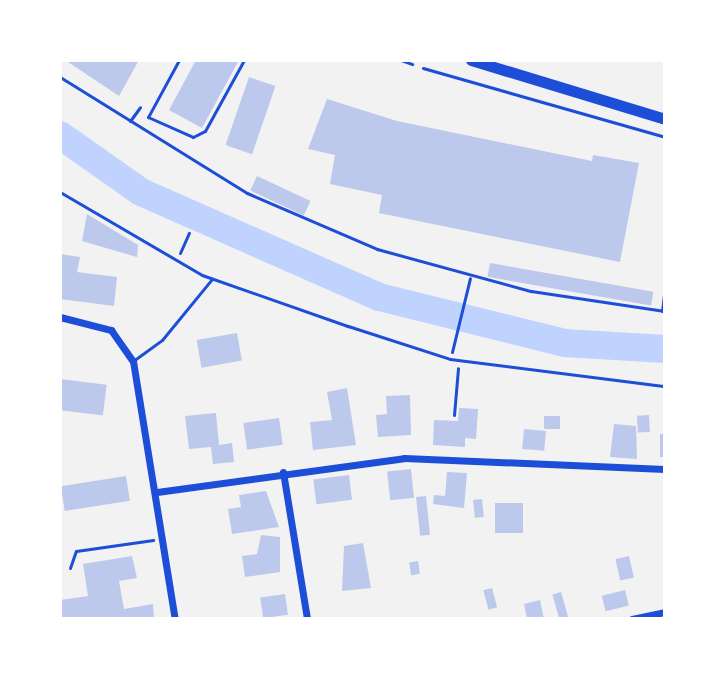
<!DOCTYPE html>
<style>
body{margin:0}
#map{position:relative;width:725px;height:679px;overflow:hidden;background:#f2f2f2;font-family:Cabin,sans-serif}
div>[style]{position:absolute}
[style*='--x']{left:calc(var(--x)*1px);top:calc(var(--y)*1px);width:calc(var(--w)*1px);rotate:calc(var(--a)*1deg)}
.river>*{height:28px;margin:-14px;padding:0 14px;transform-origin:14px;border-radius:14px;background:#bfd3fe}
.building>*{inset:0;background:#bdc9ec;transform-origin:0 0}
.path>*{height:3px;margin:-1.5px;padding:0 1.5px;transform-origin:1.5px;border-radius:1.5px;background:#1d4ed8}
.service>*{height:3px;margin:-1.5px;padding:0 1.5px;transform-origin:1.5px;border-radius:1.5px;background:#1d4ed8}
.minor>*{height:7px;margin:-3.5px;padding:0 3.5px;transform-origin:3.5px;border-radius:3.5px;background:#1d4ed8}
.primary>*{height:11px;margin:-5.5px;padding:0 5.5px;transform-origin:5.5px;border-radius:5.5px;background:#1d4ed8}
span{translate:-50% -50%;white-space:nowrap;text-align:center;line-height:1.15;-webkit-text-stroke:8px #fff;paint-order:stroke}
.frame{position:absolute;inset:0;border:62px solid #fff;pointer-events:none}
</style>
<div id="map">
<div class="river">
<i style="--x:60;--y:135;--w:99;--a:35.1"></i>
<i style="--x:141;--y:192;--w:260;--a:23.8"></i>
<i style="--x:379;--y:297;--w:192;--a:13.9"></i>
<i style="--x:565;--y:343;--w:100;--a:3.4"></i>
</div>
<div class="building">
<i style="clip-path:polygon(65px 60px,139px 60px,119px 96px)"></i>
<i style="clip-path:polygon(196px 60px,239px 60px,202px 128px,169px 110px)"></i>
<i style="left:249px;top:77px;width:28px;height:72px;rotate:19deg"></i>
<i style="clip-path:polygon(327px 99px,397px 121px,592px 161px,593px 155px,639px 163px,620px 262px,379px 213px,382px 195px,330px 184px,335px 155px,308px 149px)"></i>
<i style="left:257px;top:176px;width:59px;height:16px;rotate:25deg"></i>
<i style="clip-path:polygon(87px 214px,138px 245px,137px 257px,82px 241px)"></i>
<i style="clip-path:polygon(60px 254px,80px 257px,77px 272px,117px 277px,114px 306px,60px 299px)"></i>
<i style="left:490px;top:263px;width:166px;height:14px;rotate:10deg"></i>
<i style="left:237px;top:333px;width:28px;height:41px;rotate:80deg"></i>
<i style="left:60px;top:379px;width:47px;height:31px;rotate:7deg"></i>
<i style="clip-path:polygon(347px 388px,356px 445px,313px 450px,310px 422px,332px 420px,327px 392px)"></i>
<i style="clip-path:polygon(410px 395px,411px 435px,378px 437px,376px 415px,387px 414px,386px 396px)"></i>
<i style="clip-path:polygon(459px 408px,478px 409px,476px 439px,465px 438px,465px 447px,433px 445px,434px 420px,458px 421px)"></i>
<i style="clip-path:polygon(216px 413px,219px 445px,232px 443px,234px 462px,213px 464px,211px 447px,189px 449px,185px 416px)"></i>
<i style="left:649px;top:415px;width:17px;height:12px;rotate:87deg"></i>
<i style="left:544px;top:416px;width:16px;height:13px"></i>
<i style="left:279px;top:418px;width:27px;height:36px;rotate:82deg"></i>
<i style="clip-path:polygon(614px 424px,636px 426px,637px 459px,610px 457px)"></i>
<i style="left:524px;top:429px;width:22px;height:20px;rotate:5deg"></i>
<i style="left:660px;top:434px;width:5px;height:23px"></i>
<i style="left:411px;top:469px;width:29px;height:24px;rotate:84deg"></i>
<i style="clip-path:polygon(447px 472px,467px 473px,464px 508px,433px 504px,434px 495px,445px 496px)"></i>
<i style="left:349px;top:475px;width:25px;height:36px;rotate:83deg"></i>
<i style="left:126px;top:476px;width:25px;height:66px;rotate:81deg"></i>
<i style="clip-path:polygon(266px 491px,279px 527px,232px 534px,228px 509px,241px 507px,239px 495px)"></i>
<i style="left:426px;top:496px;width:39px;height:10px;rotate:84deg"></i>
<i style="left:482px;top:499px;width:18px;height:9px;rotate:84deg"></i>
<i style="left:495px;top:503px;width:28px;height:30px"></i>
<i style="clip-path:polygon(261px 535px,280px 537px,280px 572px,245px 577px,242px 556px,257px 554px)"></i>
<i style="clip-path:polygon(363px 543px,371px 588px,342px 591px,344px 546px)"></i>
<i style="clip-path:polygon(132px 556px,137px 578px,119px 581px,124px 609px,153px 604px,154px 619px,60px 619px,60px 600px,88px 596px,83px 564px)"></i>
<i style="left:629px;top:556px;width:22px;height:14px;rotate:77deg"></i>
<i style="left:418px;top:561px;width:13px;height:9px;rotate:81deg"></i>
<i style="left:492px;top:588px;width:20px;height:9px;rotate:75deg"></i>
<i style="left:625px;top:590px;width:16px;height:24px;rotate:76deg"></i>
<i style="left:561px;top:592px;width:26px;height:9px;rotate:74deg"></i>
<i style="left:285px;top:594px;width:21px;height:25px;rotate:82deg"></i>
<i style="clip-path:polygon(540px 600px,544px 619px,527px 619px,524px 604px)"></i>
</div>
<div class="path">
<i style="--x:401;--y:60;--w:12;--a:20"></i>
<i style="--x:423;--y:68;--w:252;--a:15.9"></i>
<i style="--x:60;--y:77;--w:220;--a:31.8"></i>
<i style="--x:247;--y:193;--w:142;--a:23.3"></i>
<i style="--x:377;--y:249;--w:160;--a:15.3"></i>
<i style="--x:531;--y:291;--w:135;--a:8.5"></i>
<i style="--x:130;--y:121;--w:17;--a:-54"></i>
<i style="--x:180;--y:253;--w:22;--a:-66"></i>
<i style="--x:662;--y:311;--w:24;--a:-83"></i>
<i style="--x:452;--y:352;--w:76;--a:-76.3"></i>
<i style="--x:454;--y:415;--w:47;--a:-85.1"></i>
<i style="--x:70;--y:568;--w:18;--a:-71"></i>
<i style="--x:76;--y:551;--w:78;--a:-8.1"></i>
</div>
<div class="service">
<i style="--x:179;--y:60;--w:65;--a:118.5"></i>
<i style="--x:148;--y:117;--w:49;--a:24"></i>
<i style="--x:193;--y:137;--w:13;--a:-27"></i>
<i style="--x:205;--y:131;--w:81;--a:-61.2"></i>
<i style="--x:420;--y:60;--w:2;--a:0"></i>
<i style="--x:60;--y:192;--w:164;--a:30.3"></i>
<i style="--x:202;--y:275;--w:155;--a:19.3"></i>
<i style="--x:348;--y:326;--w:107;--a:17.9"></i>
<i style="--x:450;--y:359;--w:217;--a:7.2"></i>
<i style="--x:133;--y:361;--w:36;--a:-36"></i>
<i style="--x:162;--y:340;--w:79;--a:-50.7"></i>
</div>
<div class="minor">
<i style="--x:60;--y:317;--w:53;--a:14.3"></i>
<i style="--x:111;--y:330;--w:38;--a:55"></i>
<i style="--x:133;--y:361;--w:261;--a:80.8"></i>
<i style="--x:283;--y:472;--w:149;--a:80.7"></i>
<i style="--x:157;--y:492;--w:249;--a:-7.8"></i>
<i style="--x:404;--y:458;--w:261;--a:2.4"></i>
<i style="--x:632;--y:619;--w:34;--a:-12"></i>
</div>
<div class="primary">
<i style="--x:471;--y:60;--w:203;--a:16.9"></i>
</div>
<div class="frame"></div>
</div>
